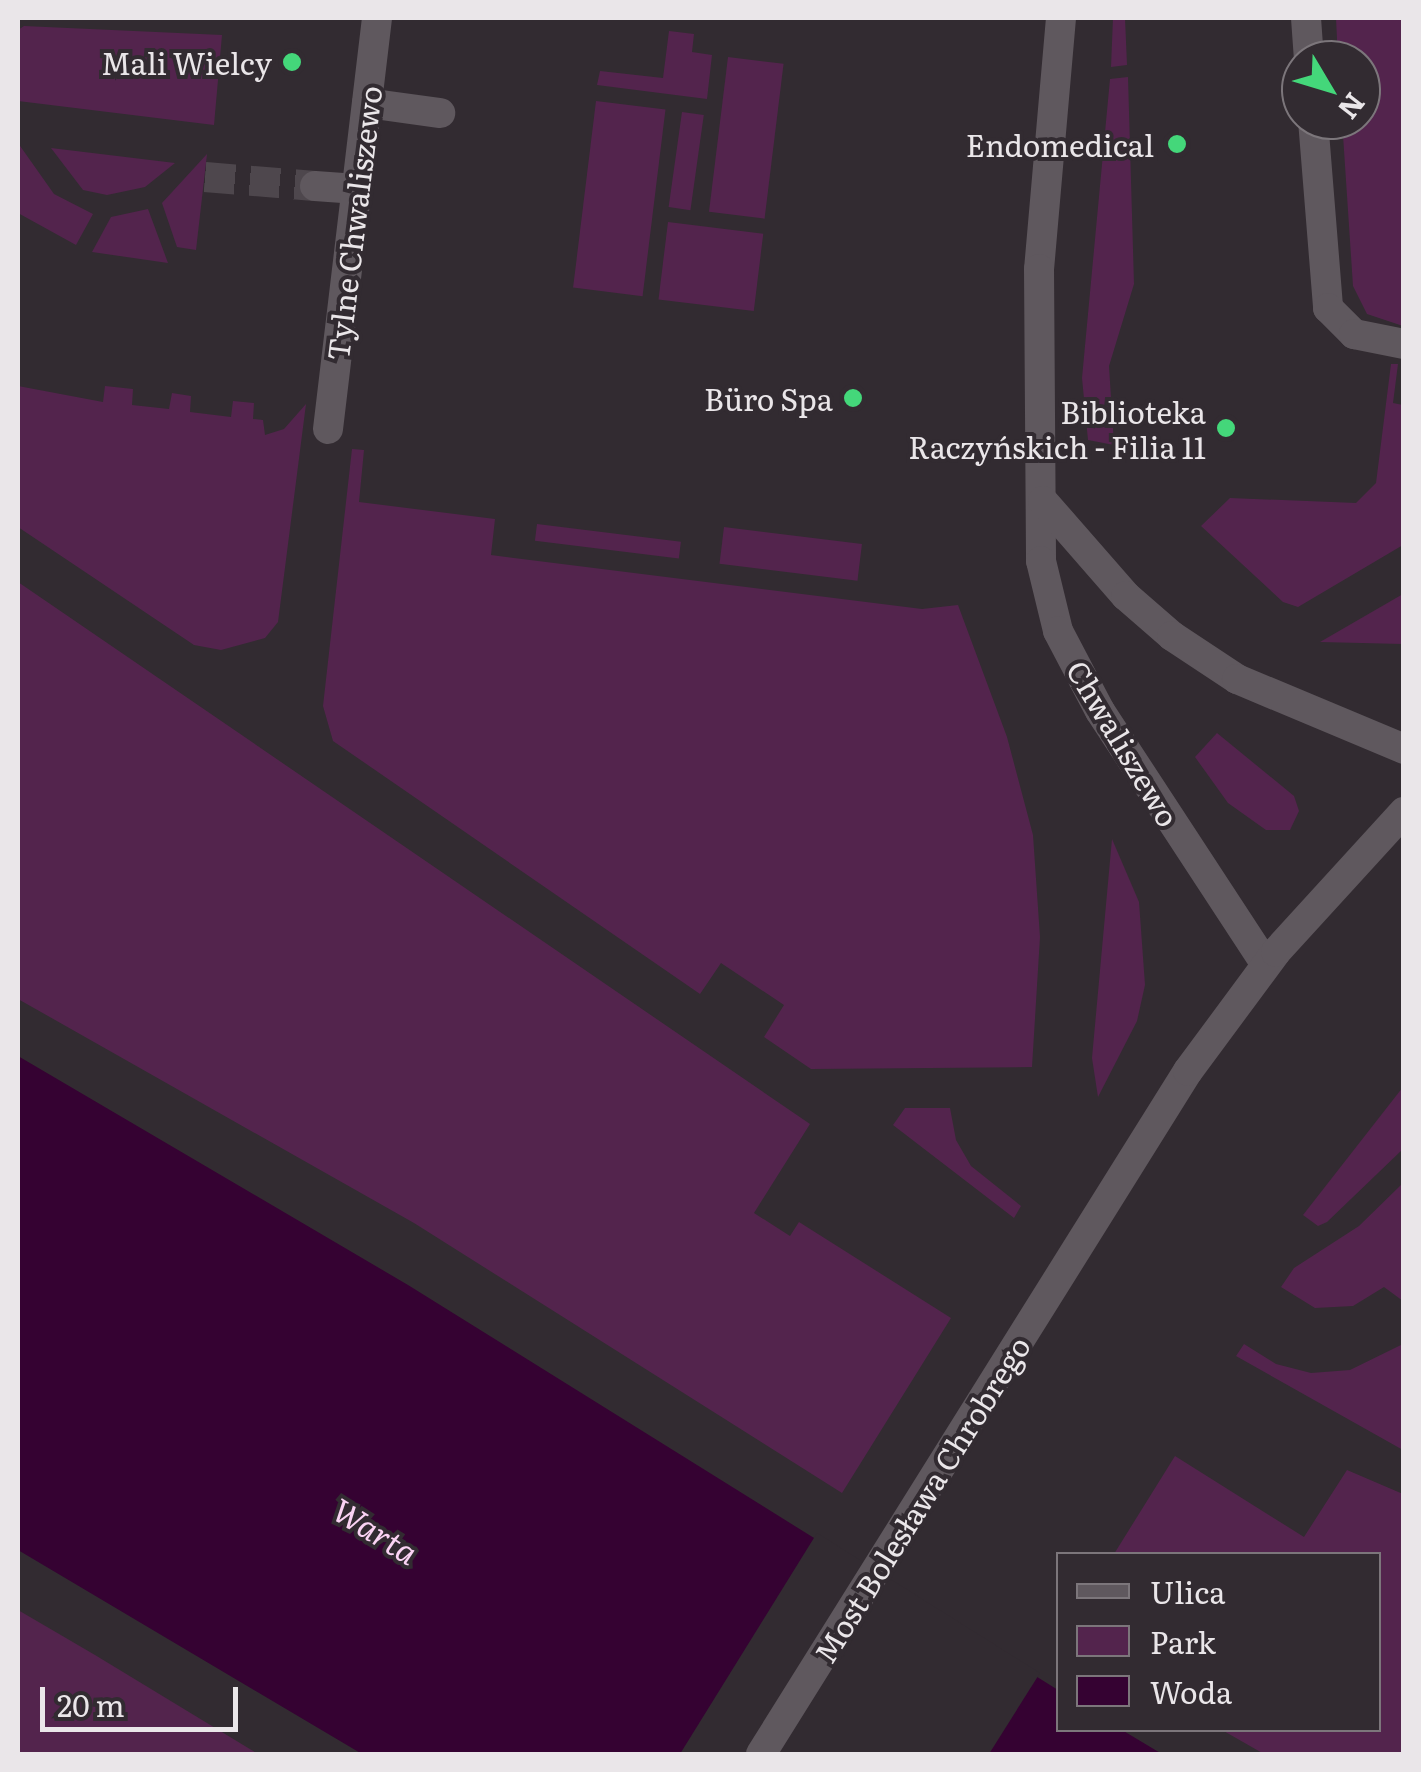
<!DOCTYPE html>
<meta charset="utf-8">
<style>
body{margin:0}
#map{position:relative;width:1421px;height:1772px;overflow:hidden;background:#322b31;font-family:Literata,serif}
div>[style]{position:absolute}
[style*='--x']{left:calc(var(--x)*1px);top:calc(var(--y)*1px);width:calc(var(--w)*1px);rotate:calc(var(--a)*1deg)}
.green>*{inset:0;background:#53244d;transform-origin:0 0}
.water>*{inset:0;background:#350232}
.pier>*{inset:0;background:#322b31}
.minor-tunnel>*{height:30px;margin-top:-15px;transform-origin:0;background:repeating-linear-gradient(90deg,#4e474d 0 30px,transparent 0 45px)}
.minor>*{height:30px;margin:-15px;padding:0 15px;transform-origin:15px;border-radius:15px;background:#5f585e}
.dots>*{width:28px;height:28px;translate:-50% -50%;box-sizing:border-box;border:5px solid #322b31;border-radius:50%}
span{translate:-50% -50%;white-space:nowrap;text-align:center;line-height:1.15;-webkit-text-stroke:8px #322b31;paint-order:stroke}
.poi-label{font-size:30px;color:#eae6e9}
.right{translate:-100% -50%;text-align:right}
.street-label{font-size:30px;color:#eae6e9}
.water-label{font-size:32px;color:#fbd3f4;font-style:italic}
.frame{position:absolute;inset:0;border:20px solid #eae6e9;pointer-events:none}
.legend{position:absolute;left:1056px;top:1552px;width:325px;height:180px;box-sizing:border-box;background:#322b31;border:2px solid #7c767b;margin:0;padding:12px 18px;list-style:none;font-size:30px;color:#eae6e9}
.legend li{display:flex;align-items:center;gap:20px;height:50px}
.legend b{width:50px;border:2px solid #7c767b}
.north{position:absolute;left:1281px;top:40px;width:100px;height:100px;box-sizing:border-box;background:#322b31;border:2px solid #7c767b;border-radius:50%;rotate:128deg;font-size:28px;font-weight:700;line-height:40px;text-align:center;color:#eae6e9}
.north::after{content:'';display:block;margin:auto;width:35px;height:45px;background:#44d77a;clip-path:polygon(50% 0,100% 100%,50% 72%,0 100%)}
.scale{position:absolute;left:40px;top:1687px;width:198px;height:45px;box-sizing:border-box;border:5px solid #eae6e9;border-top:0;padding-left:12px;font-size:30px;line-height:35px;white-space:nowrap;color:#eae6e9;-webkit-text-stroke:8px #322b31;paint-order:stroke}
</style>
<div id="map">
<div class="green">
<i style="clip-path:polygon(1113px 18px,1125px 18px,1127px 65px,1111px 67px)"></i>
<i style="clip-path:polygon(1336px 18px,1403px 18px,1403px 326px,1367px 314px,1353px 286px,1342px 120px,1361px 120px,1361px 60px,1338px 60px)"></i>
<i style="clip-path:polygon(24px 26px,222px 35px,214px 125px,18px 101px,18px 30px)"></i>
<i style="clip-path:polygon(669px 31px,694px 34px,692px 52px,712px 55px,707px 99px,597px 85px,600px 71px,663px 78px)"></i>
<i style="left:728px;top:57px;width:56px;height:156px;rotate:7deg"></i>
<i style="clip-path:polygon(1128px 77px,1134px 284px,1109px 366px,1114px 445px,1088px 440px,1082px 378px,1110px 79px)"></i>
<i style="left:596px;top:101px;width:70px;height:188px;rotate:7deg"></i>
<i style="left:682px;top:112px;width:22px;height:96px;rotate:8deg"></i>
<i style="clip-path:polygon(18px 143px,54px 194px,93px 214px,76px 245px,18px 213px)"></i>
<i style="clip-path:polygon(51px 148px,175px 163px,145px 187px,107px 195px,83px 190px)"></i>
<i style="clip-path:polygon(207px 154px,196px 250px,177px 247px,162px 203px)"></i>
<i style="clip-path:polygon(148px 209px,168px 263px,92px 252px,111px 217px)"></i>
<i style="left:668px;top:222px;width:96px;height:78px;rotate:7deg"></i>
<i style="clip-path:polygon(1391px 364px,1398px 364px,1393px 403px,1403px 405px,1403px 545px,1298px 607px,1283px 602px,1201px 526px,1230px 498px,1356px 503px,1376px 483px)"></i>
<i style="clip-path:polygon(18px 386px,103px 402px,105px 386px,133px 389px,132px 405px,169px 409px,172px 393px,191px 396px,190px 412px,231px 417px,233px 401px,254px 403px,253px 419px,263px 420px,265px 435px,284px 429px,306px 404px,278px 622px,265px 638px,221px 650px,194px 645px,18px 527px)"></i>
<i style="clip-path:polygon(352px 449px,364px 450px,359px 502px,495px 519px,491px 555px,922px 609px,958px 605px,1007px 737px,1033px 835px,1040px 937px,1032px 1067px,811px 1069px,764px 1037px,784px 1005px,721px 963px,700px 994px,333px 741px,323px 706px)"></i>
<i style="left:537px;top:524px;width:145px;height:17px;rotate:7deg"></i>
<i style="left:724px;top:527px;width:139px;height:37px;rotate:7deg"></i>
<i style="clip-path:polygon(18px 582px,810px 1124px,754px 1213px,790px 1236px,799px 1222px,951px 1318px,842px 1493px,414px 1223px,18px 999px)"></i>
<i style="clip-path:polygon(1403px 594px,1403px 644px,1320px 642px)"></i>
<i style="clip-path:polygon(1217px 733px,1294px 796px,1299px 811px,1290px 830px,1266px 830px,1228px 803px,1195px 757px)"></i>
<i style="clip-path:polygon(1112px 839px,1139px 902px,1145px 985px,1137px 1021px,1098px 1097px,1092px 1058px)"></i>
<i style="clip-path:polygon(1403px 1087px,1403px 1149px,1327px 1222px,1318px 1226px,1303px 1215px)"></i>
<i style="clip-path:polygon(905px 1108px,950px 1108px,956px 1140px,971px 1166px,1021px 1206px,1014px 1218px,893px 1125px)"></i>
<i style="clip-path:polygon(1403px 1183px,1403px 1301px,1384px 1287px,1353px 1306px,1315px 1308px,1281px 1287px,1294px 1268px,1359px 1226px)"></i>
<i style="clip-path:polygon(1244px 1344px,1276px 1364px,1311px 1373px,1350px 1370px,1403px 1344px,1403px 1450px,1236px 1356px)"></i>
<i style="clip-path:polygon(1175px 1456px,1304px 1537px,1347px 1470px,1403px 1494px,1403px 1754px,1264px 1754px,1222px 1730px,1378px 1730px,1378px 1554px,1114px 1554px)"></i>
<i style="clip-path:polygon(18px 1610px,95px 1655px,258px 1754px,18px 1754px)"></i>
</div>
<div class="water">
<i style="clip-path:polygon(18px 1056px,408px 1285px,1058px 1690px,1058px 1730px,1122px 1730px,1162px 1754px,362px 1754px,18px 1550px)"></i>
</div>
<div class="pier">
<i style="clip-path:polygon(817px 1533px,1040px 1673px,989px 1754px,680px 1754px)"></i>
</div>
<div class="minor-tunnel">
<i style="--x:205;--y:177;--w:110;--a:4.7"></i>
</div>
<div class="minor">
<i style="--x:1061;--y:18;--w:252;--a:95"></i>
<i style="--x:1039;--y:269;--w:292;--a:89.6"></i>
<i style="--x:1041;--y:561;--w:72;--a:76.3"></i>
<i style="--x:1058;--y:631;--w:90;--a:62.3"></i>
<i style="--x:1100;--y:711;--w:303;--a:56.8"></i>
<i style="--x:1306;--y:18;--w:42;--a:85.9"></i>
<i style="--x:367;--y:103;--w:74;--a:7.8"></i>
<i style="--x:1313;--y:120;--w:189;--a:85.4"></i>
<i style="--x:1328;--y:308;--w:37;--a:45"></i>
<i style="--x:1354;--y:334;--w:51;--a:11.3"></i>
<i style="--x:315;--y:186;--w:42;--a:4.1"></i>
<i style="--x:328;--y:429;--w:414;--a:-83.2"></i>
<i style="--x:1043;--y:501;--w:126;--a:48.9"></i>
<i style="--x:1126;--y:596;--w:61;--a:41"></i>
<i style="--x:1172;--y:636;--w:78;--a:33.5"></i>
<i style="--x:1237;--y:679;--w:181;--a:22.7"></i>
<i style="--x:761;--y:1754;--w:805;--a:-57.99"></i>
<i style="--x:1188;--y:1071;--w:148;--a:-53.5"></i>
<i style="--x:1276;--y:952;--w:190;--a:-47.6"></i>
</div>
<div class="dots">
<i style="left:292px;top:62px;background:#44d77a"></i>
<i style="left:1177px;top:144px;background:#44d77a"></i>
<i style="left:853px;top:398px;background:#44d77a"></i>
<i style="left:1226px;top:428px;background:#44d77a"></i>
</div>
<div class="poi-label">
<span class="right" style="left:272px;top:62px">Mali Wielcy</span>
<span class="right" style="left:1154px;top:144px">Endomedical</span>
<span class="right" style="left:833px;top:398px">Büro Spa</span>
<span class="right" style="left:1206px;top:428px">Biblioteka<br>Raczyńskich - Filia 11</span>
</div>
<div class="street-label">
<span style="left:353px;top:223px;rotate:-83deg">Tylne Chwaliszewo</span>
<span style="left:1124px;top:743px;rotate:59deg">Chwaliszewo</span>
<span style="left:921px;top:1499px;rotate:-58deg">Most Bolesława Chrobrego</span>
</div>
<div class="water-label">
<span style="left:376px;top:1530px;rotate:32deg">Warta</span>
</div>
<div class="frame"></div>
<ul class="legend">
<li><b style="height:12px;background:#5f585e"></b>Ulica</li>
<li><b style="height:28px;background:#53244d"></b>Park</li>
<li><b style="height:28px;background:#350232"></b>Woda</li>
</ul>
<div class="north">N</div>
<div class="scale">20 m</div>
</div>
